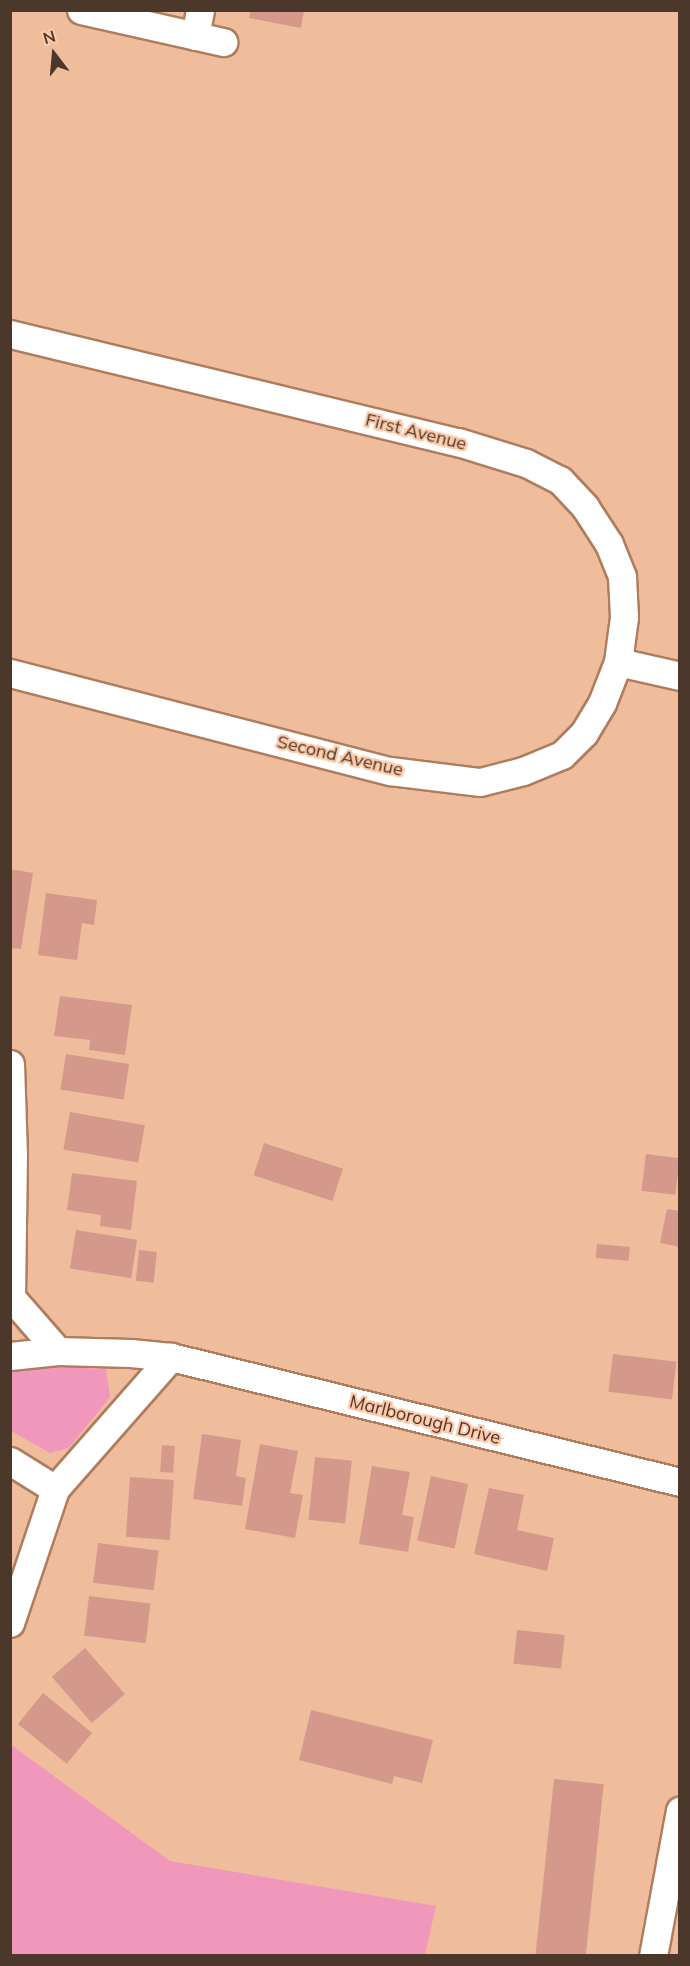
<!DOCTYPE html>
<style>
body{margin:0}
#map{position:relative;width:690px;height:1966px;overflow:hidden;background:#f0bd9c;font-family:Mulish,sans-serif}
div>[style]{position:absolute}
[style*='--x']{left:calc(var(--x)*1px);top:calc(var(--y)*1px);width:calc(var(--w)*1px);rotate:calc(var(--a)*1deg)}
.green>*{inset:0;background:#f297bc}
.building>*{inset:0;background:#d4998b;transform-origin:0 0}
.roads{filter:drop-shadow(2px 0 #ad7d5e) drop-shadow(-2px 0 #ad7d5e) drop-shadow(0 2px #ad7d5e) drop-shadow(0 -2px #ad7d5e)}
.minor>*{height:27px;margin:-13.5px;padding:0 13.5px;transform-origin:13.5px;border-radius:13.5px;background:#fff}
span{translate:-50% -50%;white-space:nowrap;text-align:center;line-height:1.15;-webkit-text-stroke:4.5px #fdc9a8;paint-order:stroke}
.street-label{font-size:18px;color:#4c382a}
.frame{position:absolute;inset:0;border:12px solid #4c382a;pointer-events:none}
.north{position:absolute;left:24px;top:24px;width:60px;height:60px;-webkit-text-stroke:4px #fdc9a8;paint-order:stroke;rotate:344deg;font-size:16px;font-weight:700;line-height:24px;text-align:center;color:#4c382a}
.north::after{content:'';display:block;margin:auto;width:21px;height:27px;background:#4c382a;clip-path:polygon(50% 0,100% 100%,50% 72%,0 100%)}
</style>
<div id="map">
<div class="green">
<i style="clip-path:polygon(66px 1367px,106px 1369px,110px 1397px,69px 1448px,50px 1453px,11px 1431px,11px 1371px)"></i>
<i style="clip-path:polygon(10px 1744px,170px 1861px,436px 1906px,425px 1955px,11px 1955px)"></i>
</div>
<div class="building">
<i style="clip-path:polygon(251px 10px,304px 10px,301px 28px,249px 18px)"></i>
<i style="clip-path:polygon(10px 869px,33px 873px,21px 949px,10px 948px)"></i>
<i style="clip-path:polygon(46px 893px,97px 900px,94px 925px,82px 923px,77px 960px,38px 955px)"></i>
<i style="clip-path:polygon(60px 996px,132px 1005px,125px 1055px,89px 1050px,90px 1040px,54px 1036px)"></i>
<i style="left:66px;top:1054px;width:64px;height:36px;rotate:9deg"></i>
<i style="left:70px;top:1112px;width:76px;height:38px;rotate:10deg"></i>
<i style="left:264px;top:1143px;width:83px;height:34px;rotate:18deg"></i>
<i style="left:646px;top:1154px;width:34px;height:37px;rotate:7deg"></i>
<i style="clip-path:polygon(72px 1173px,137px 1181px,131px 1230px,100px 1226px,101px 1215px,67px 1210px)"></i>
<i style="clip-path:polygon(667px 1209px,680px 1211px,680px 1247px,660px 1243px)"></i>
<i style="left:76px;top:1230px;width:62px;height:39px;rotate:9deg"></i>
<i style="left:597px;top:1244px;width:33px;height:14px;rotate:5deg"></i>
<i style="left:139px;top:1250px;width:18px;height:31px;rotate:6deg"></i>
<i style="left:613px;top:1354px;width:64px;height:38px;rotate:7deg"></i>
<i style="clip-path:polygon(202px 1434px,241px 1440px,236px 1476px,246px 1478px,242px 1506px,193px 1499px)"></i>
<i style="clip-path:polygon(260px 1444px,298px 1451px,290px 1493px,303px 1495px,295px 1538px,245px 1529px)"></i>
<i style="left:162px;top:1445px;width:13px;height:27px;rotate:4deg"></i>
<i style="left:315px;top:1457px;width:37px;height:63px;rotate:6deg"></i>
<i style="clip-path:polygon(372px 1466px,410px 1472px,402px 1515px,414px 1517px,408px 1552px,359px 1544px)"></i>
<i style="left:431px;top:1476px;width:38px;height:66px;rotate:12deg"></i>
<i style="left:130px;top:1477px;width:44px;height:60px;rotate:4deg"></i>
<i style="clip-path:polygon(489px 1488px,524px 1495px,517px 1530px,554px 1538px,547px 1571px,474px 1554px)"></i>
<i style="left:98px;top:1543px;width:61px;height:40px;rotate:7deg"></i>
<i style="left:89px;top:1596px;width:62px;height:40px;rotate:7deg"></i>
<i style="left:517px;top:1630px;width:48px;height:34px;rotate:6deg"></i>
<i style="left:85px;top:1648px;width:61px;height:44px;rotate:49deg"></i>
<i style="left:43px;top:1693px;width:63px;height:40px;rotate:39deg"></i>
<i style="clip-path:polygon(311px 1710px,433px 1740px,422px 1783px,394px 1776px,392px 1784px,299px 1760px)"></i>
<i style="left:554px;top:1779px;width:50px;height:178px;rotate:6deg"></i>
</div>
<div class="roads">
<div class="minor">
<i style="--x:81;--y:10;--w:146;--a:12.7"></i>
<i style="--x:195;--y:36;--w:26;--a:-79"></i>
<i style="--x:10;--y:334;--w:461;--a:13.6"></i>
<i style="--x:458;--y:442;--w:71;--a:17.2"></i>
<i style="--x:526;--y:463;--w:38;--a:27"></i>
<i style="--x:560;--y:480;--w:37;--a:47"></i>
<i style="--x:585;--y:507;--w:44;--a:57"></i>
<i style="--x:609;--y:544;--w:35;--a:68"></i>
<i style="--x:622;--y:577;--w:40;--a:87.1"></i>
<i style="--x:624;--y:617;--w:45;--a:97.6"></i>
<i style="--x:618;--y:662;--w:64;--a:12.7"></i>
<i style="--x:10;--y:673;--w:392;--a:14.5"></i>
<i style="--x:390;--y:771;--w:91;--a:7"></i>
<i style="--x:480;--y:782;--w:44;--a:-14.3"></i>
<i style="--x:523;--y:771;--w:42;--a:-22.3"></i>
<i style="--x:562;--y:755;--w:31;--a:-45"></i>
<i style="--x:584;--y:733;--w:35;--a:-59"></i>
<i style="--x:602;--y:703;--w:44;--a:-68.7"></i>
<i style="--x:10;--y:1064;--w:90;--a:88.1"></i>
<i style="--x:13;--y:1154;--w:142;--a:90.8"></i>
<i style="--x:10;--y:1296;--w:73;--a:48.9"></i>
<i style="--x:10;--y:1356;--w:48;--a:-5.9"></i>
<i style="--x:58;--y:1351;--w:73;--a:1.6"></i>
<i style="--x:131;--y:1353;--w:40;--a:5.7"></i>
<i style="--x:171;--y:1357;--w:524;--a:13.8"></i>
<i style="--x:10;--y:1461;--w:53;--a:31.9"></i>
<i style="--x:10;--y:1623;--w:141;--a:-71.4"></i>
<i style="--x:55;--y:1489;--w:176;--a:-48.7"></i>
<i style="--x:653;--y:1956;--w:148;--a:-79.5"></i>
</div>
</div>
<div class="street-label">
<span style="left:416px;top:432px;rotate:14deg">First Avenue</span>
<span style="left:340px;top:756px;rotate:13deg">Second Avenue</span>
<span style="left:425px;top:1420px;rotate:14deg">Marlborough Drive</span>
</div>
<div class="frame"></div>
<div class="north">N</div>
</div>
